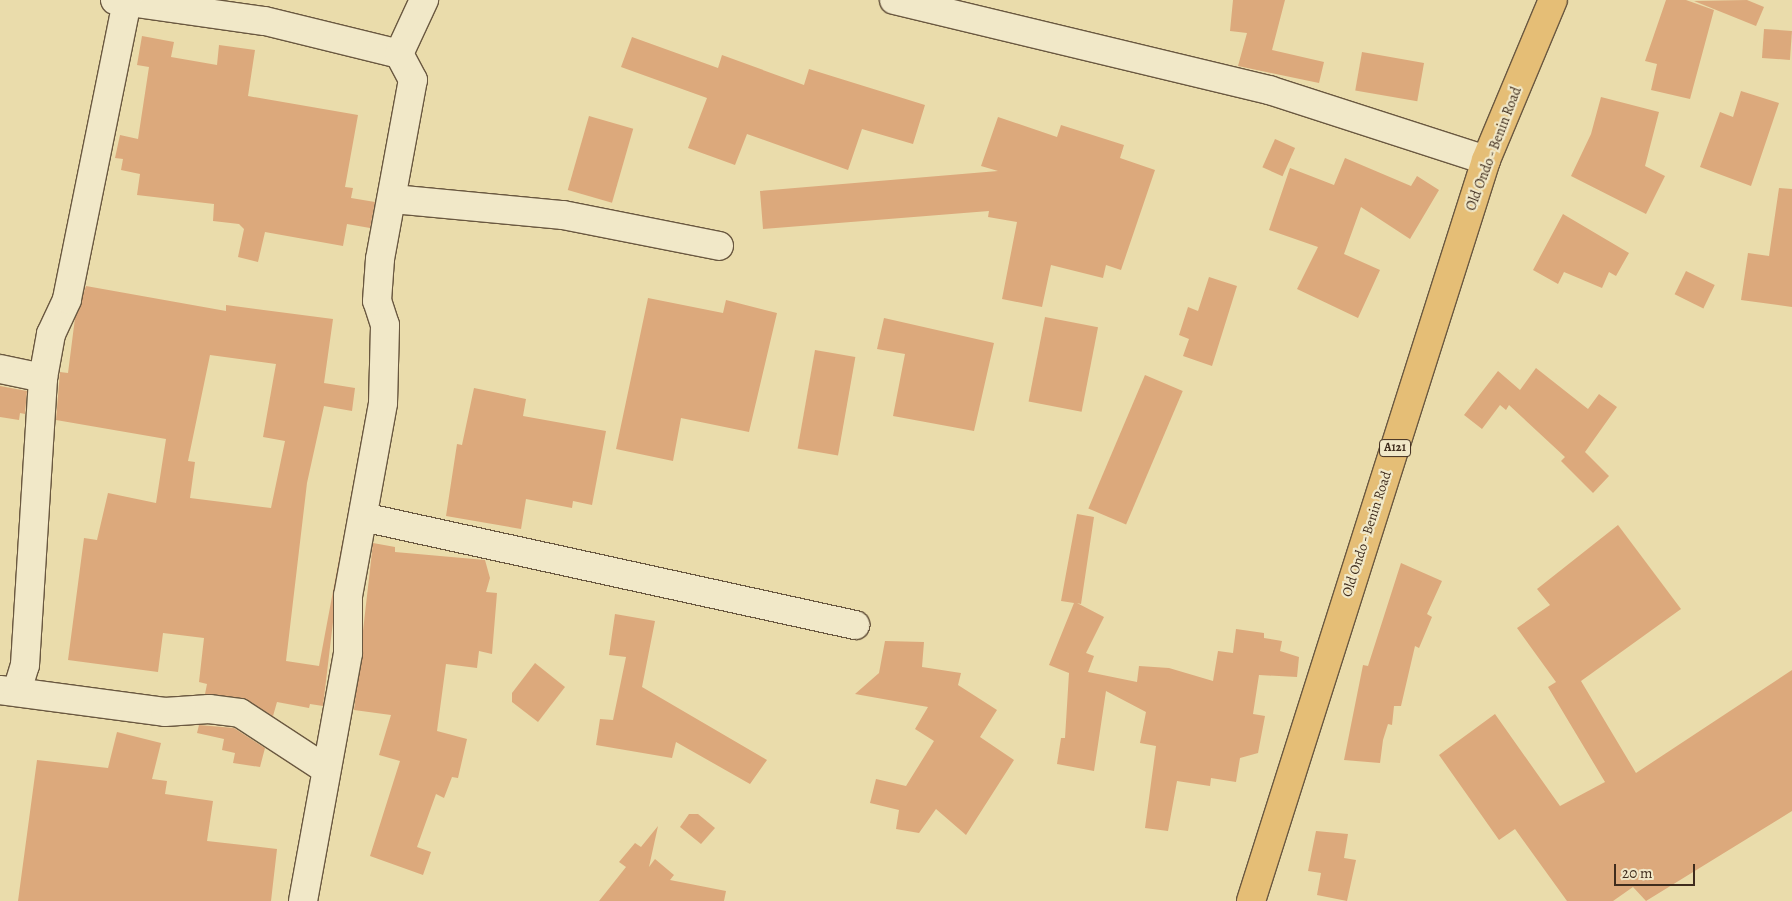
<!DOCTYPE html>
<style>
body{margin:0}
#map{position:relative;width:1792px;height:901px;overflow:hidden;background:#eadcab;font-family:Alegreya,serif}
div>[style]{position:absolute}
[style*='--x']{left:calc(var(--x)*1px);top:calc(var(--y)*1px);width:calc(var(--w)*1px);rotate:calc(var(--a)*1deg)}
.building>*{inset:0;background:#dca97c;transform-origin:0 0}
.roads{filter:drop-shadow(1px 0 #6a5840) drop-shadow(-1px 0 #6a5840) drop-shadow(0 1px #6a5840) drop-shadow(0 -1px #6a5840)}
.minor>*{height:28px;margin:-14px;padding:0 14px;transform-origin:14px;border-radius:14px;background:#f1e8c8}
.major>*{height:28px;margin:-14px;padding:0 14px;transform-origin:14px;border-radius:14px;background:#e5be76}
span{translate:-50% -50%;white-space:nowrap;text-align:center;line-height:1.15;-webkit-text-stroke:4.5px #f1e8c8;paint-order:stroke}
.shield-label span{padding:1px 4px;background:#f1e8c8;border:1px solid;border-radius:4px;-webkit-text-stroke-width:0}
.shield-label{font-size:12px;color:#3f2c1d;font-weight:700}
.street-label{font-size:14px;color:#3f2c1d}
.scale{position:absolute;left:1614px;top:864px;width:81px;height:22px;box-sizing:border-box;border:2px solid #3f2c1d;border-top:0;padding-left:6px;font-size:15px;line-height:18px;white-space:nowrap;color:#3f2c1d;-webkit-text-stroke:4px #f1e8c8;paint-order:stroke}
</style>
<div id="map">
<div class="building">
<i style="clip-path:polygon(1233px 0,1285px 0,1272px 50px,1324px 62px,1319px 83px,1238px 66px,1247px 33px,1230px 31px)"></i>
<i style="clip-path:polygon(1666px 0,1686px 0,1714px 10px,1690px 99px,1651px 90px,1657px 64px,1645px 61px)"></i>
<i style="clip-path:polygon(1747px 0,1764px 7px,1756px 26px,1694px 1px)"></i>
<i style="left:1764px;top:29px;width:28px;height:29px;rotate:4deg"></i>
<i style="clip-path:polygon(142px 36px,174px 42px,171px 57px,217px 65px,219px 45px,255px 50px,248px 96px,358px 115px,345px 187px,353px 188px,351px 198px,375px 202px,370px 228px,347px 224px,343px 246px,265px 232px,258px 262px,238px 257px,244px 229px,239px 224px,213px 221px,214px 204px,137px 195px,140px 174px,121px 170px,123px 159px,115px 158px,120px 135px,138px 139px,149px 67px,137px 65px)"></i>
<i style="clip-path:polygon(632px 37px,718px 68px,722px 55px,804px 85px,809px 69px,925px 105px,913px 144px,862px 129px,848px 170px,747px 134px,735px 165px,688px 148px,707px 98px,621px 67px)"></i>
<i style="left:1362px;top:52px;width:63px;height:39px;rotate:10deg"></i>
<i style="clip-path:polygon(1741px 91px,1779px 103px,1751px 186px,1700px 167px,1720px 112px,1733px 117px)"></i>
<i style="clip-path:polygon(1601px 97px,1659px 112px,1645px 166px,1665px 176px,1646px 214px,1571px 176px,1591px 134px)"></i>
<i style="left:589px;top:116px;width:46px;height:77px;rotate:16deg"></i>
<i style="clip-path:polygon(998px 117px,1057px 137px,1061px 125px,1124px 145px,1120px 158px,1155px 170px,1121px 270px,1106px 265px,1103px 278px,1051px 265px,1042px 307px,1002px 299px,1017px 222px,988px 217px,989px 211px,763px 229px,760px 191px,998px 171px,981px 166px)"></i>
<i style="left:1275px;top:139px;width:22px;height:31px;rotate:24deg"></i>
<i style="clip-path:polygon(1345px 158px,1411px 186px,1417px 176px,1439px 190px,1410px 239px,1361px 207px,1344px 254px,1380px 270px,1358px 318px,1297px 289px,1318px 247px,1269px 230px,1290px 168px,1334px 185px)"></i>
<i style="clip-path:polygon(1779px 188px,1792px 189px,1792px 307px,1741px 300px,1748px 253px,1769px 256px)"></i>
<i style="clip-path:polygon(1563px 214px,1629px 253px,1616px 276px,1609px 272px,1602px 288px,1564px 272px,1558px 284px,1533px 270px)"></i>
<i style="left:1686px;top:271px;width:32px;height:26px;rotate:26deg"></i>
<i style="clip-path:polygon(1209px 277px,1237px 286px,1212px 366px,1183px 356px,1189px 339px,1179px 335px,1188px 307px,1198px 311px)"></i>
<i style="clip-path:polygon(evenodd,86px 286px,226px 311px,226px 305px,333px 319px,324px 383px,355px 388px,352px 411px,324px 406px,307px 483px,286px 661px,319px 666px,343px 538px,323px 706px,310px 704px,309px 708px,277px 702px,273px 716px,242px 698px,205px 694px,207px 684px,199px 682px,204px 638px,163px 633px,158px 672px,68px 660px,84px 538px,97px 540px,108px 493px,156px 503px,166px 439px,56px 420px,60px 372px,68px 373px,75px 318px,86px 286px,210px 355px,276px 364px,263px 437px,285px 441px,271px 508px,190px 498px,195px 462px,188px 461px,210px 355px)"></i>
<i style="clip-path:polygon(648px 298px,723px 313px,726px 300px,777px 313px,749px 432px,681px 418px,673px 461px,616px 449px)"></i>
<i style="left:1045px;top:317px;width:54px;height:86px;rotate:11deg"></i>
<i style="clip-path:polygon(884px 318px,994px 343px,974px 431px,893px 416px,905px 354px,877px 349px)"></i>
<i style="left:815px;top:350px;width:41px;height:100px;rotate:10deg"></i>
<i style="clip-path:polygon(1536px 368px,1588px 409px,1599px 394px,1617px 407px,1585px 452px,1609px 476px,1593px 493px,1561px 461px,1565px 457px,1509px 405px,1506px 410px,1500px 405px,1482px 429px,1464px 415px,1498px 371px,1520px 390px)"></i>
<i style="left:1145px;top:375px;width:41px;height:145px;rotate:23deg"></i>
<i style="clip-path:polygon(0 386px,27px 391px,25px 414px,20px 413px,19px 420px,0 417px)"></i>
<i style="clip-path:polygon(474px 388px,526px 399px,523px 416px,606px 431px,592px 505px,573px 501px,572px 508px,526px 499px,521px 529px,446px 516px,457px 444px,462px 445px)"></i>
<i style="clip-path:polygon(1077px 514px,1094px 517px,1081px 604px,1077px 603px,1104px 617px,1086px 653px,1094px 656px,1088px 672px,1137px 682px,1139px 666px,1169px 668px,1213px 681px,1218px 651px,1233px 653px,1236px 629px,1264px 633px,1264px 638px,1282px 641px,1280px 651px,1299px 657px,1297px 677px,1259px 675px,1253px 714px,1265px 716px,1258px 753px,1240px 758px,1236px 782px,1211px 778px,1210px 786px,1177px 781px,1168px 831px,1145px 828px,1156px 746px,1140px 743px,1146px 712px,1106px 691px,1094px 771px,1057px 764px,1061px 738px,1065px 738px,1069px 673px,1049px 665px,1074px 603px,1061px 601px)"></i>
<i style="clip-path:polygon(1618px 525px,1681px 609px,1581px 681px,1636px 773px,1792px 670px,1792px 811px,1646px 901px,1633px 887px,1613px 901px,1567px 901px,1515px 829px,1499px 840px,1439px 755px,1495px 714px,1560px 806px,1605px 782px,1548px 687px,1556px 682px,1517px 628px,1550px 605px,1537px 589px)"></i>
<i style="clip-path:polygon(373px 543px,395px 547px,395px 552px,485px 560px,490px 578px,486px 592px,497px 593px,492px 654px,479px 651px,477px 668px,446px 664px,437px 731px,467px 739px,458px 778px,452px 777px,444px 798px,436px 794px,417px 847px,431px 852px,423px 875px,370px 856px,400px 761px,379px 755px,391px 715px,354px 710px)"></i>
<i style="clip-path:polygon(1401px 563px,1442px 581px,1427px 614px,1432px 617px,1419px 648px,1415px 646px,1401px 706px,1394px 706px,1392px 725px,1388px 724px,1383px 740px,1380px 763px,1344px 760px,1363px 665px,1368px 666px)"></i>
<i style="clip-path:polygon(615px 614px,655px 621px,642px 687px,767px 760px,750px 784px,676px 742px,672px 758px,596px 745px,600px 719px,613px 720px,626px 657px,609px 655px)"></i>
<i style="clip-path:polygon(885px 641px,924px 642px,922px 667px,961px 673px,958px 685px,997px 710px,980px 737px,1014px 760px,966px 835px,936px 809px,919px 833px,896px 829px,899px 810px,870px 803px,876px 779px,906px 786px,934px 741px,915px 729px,928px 707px,855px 694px,879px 673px)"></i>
<i style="clip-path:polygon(535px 663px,565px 687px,538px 722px,512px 702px,512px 693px)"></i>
<i style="clip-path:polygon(199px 725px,234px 728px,265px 748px,260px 767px,233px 763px,235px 753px,222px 750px,224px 739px,197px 733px)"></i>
<i style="clip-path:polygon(117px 732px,161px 743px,152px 779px,167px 781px,165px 794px,213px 801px,207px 841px,277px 849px,271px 901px,18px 901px,37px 760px,108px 768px)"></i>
<i style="clip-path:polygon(689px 814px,698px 814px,715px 828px,701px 844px,680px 827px)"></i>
<i style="clip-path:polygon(658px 826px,649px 867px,655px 859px,674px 875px,670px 880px,726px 891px,724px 901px,599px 901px,626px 867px,619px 862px,635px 843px,641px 847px)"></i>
<i style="clip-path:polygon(1316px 831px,1348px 834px,1344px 858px,1356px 860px,1347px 901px,1317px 895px,1321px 873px,1308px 871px)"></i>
</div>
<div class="roads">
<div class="minor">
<i style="--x:115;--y:0;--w:151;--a:8"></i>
<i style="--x:265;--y:21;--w:138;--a:13.8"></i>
<i style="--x:894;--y:0;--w:386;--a:13.5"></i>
<i style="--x:1269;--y:90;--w:228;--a:17.9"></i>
<i style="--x:393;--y:199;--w:171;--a:5.4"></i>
<i style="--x:563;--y:215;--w:159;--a:11.2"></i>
<i style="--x:0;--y:369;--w:44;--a:11.8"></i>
<i style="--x:363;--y:517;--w:504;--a:12.38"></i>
<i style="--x:0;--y:690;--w:166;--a:7.6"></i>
<i style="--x:165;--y:712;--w:44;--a:-3.9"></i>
<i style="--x:209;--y:709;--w:31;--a:7"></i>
<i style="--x:240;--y:713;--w:100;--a:33.2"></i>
<i style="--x:17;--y:691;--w:27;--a:-73"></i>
<i style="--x:25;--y:665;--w:288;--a:-86.4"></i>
<i style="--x:43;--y:378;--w:45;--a:-79.7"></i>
<i style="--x:51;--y:334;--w:38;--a:-65"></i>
<i style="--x:67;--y:299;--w:304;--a:-78.6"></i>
<i style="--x:303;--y:901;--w:252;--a:-79.7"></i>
<i style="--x:348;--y:653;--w:57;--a:-90"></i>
<i style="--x:348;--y:596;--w:196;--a:-79.7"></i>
<i style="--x:383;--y:403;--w:78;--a:-88.5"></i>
<i style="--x:385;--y:325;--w:25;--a:-108"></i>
<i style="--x:377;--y:301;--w:42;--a:-85.9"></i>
<i style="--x:380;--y:259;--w:182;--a:-79.6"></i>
<i style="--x:413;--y:80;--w:30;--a:-118"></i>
<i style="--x:399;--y:54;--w:60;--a:-65.2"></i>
</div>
<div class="major">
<i style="--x:1251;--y:901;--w:777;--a:-72.4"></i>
<i style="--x:1486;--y:160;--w:173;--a:-67.3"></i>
</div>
</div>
<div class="shield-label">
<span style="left:1395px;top:448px">A121</span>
</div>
<div class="street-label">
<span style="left:1494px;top:149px;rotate:-69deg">Old Ondo - Benin Road</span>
<span style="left:1367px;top:534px;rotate:-72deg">Old Ondo - Benin Road</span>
</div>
<div class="scale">20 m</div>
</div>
